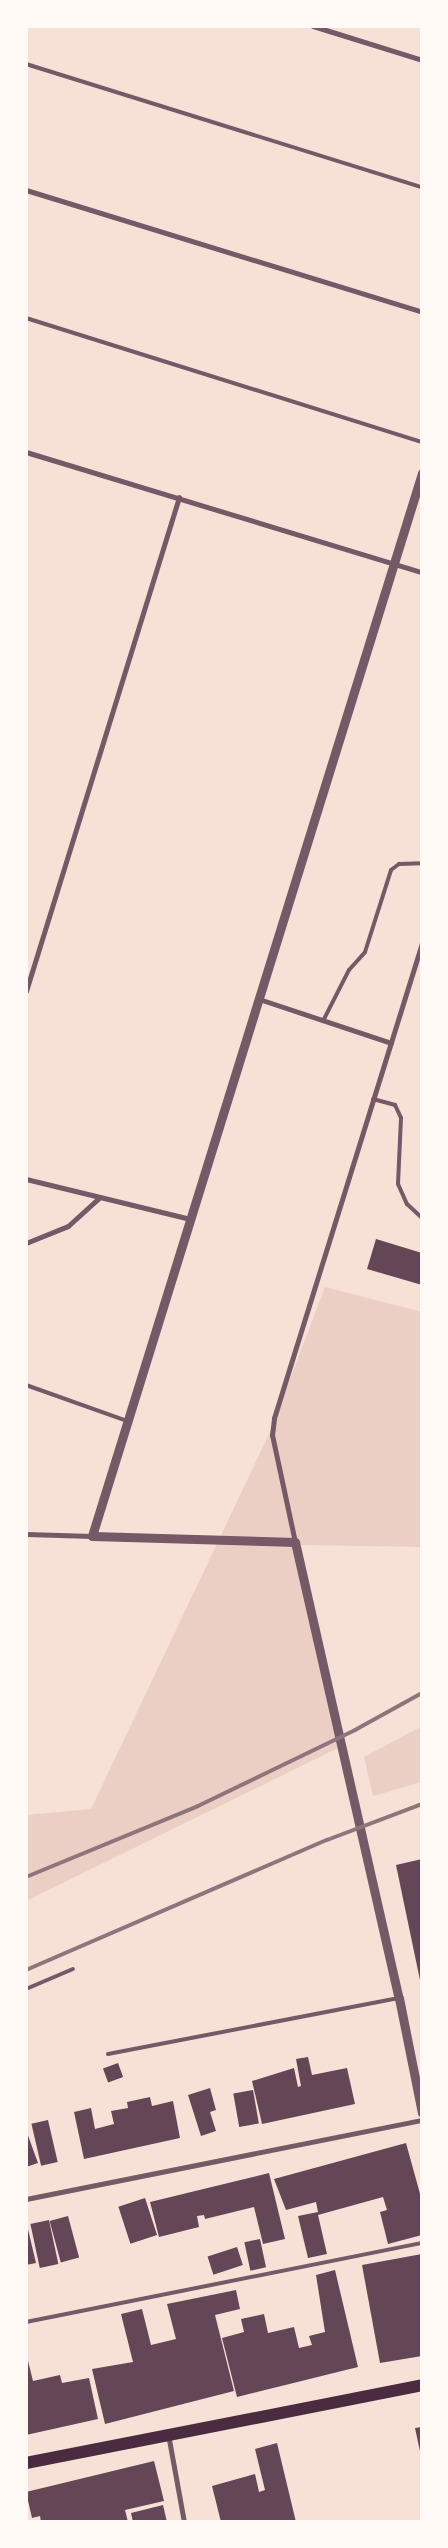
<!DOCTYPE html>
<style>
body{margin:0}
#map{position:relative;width:448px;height:2548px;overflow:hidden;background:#f7e1d7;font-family:Helvetica,sans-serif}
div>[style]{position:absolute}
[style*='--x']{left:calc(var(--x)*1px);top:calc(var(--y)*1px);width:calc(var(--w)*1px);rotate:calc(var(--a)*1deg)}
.green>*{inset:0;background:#ebcfc5}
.building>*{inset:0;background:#644757;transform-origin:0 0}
.service>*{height:4px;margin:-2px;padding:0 2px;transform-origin:2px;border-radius:2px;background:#755966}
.minor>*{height:5px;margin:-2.5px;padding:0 2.5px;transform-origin:2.5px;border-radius:2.5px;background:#755966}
.tertiary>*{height:9px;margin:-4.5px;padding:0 4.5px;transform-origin:4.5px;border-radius:4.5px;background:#755966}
.primary>*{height:12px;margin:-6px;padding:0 6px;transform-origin:6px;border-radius:6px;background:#4a2c40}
.rail>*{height:4px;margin:-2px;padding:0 2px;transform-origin:2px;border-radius:2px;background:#8f747c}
span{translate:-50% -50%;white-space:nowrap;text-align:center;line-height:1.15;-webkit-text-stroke:4px #fffaf5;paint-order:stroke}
.frame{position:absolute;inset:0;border:28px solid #fffaf5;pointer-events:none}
</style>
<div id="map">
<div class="green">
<i style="clip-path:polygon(325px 1287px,422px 1312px,422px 1547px,297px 1545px,344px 1745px,26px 1901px,26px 1815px,91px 1809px,269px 1434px)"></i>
<i style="clip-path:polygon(422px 1726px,422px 1782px,373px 1796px,364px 1757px)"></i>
</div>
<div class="building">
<i style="clip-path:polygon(376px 1239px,422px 1253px,422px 1285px,367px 1269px)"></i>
<i style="clip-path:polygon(422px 1859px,422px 1985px,421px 1985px,396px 1865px)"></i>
<i style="clip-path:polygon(308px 2057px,312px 2075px,347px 2068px,355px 2104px,262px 2124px,252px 2081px,294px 2068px,298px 2087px,301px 2086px,296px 2059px)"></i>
<i style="left:118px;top:2063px;width:15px;height:16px;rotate:70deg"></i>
<i style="clip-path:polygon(210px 2088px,216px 2110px,210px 2112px,216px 2131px,201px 2136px,188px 2095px)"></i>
<i style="left:253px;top:2090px;width:34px;height:20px;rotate:80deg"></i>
<i style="clip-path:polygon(150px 2097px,152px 2106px,173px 2101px,180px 2138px,84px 2159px,74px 2112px,91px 2108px,95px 2129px,114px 2124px,111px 2111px,128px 2108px,127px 2102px)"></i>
<i style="left:48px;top:2120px;width:43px;height:17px;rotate:77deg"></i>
<i style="clip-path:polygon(26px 2130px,38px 2163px,26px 2167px)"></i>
<i style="clip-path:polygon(406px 2143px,422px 2201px,422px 2235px,388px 2244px,380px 2212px,387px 2210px,383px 2197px,318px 2215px,327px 2254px,308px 2258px,298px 2216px,318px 2212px,316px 2202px,286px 2210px,274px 2179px)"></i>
<i style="clip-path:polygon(269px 2173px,285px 2239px,263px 2244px,254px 2207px,205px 2219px,204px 2215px,197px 2216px,199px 2227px,159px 2237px,150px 2202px)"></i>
<i style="left:145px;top:2198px;width:39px;height:28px;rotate:72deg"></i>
<i style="left:68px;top:2216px;width:43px;height:19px;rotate:75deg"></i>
<i style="left:49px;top:2220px;width:45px;height:19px;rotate:78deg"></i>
<i style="clip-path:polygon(26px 2221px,36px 2263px,26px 2265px)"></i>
<i style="left:260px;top:2239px;width:29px;height:16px;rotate:78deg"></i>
<i style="left:237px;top:2247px;width:19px;height:31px;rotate:72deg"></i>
<i style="clip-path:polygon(422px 2254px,422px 2356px,380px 2363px,362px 2265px)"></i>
<i style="clip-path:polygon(335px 2270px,358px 2367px,237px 2397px,222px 2338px,244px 2332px,241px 2319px,264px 2314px,268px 2333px,294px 2327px,299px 2348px,312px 2345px,309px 2336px,325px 2332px,316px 2275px)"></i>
<i style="clip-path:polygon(236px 2290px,240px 2309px,215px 2315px,234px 2391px,105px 2424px,92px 2369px,133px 2362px,121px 2314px,142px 2309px,151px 2345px,176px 2339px,167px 2304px)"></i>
<i style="clip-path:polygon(26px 2353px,33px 2381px,60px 2375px,62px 2383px,89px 2378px,98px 2419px,26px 2435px)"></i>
<i style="clip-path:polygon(422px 2427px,422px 2456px,421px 2456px,415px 2428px)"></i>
<i style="clip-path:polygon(277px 2443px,296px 2522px,221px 2522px,212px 2486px,255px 2474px,259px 2492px,265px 2490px,255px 2449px)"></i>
<i style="clip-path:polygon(154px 2461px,164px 2501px,125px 2510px,128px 2522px,41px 2522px,40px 2516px,32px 2518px,26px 2492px)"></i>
<i style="clip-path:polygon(163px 2505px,167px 2522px,133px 2522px,131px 2513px)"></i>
</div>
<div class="service">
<i style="--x:26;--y:64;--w:415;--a:17.3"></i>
<i style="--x:26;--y:318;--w:415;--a:17.4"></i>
<i style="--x:323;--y:1021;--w:57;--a:-63"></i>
<i style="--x:349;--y:970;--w:24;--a:-48"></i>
<i style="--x:365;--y:952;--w:86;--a:-72.4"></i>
<i style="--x:391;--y:870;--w:10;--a:-37"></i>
<i style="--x:399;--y:864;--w:23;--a:-2"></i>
<i style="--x:373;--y:1099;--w:23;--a:15"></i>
<i style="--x:395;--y:1105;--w:14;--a:65"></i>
<i style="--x:401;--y:1118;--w:66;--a:92.6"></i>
<i style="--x:398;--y:1184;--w:22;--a:66"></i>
<i style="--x:407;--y:1204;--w:21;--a:43"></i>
<i style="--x:26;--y:1385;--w:107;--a:19.6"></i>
<i style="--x:26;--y:1989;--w:51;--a:-23.1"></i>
<i style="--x:108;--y:2054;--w:296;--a:-10.9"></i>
<i style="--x:26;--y:2322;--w:404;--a:-11.3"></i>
</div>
<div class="minor">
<i style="--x:313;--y:26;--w:114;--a:17.3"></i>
<i style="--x:26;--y:190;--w:414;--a:17.1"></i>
<i style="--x:26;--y:452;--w:414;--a:16.9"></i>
<i style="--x:26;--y:991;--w:517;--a:-72.79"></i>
<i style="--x:259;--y:999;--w:139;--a:18.4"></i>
<i style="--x:26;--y:1179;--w:169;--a:13.7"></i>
<i style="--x:26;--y:1243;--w:45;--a:-22"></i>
<i style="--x:68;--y:1226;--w:43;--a:-42.2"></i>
<i style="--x:26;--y:1534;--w:66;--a:1.7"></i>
<i style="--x:295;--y:1542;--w:109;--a:-102.1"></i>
<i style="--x:272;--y:1435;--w:17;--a:-83"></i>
<i style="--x:274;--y:1418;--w:498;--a:-72.7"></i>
<i style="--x:26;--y:2199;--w:404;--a:-11.3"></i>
<i style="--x:168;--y:2434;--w:89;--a:79.7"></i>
</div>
<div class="tertiary">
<i style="--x:422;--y:473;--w:1113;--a:107.25"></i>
<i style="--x:92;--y:1536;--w:203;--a:1.7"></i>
<i style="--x:295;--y:1542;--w:468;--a:77.2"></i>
<i style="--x:399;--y:1998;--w:117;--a:78.7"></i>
</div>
<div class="primary">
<i style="--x:26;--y:2463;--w:404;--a:-11.1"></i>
</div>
<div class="rail">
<i style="--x:26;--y:1877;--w:186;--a:-22.4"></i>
<i style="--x:198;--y:1806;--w:174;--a:-25.8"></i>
<i style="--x:355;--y:1730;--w:77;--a:-28.9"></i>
<i style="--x:26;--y:1970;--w:328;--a:-23.4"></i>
<i style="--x:327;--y:1840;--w:102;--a:-20.8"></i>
</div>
<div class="frame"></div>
</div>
